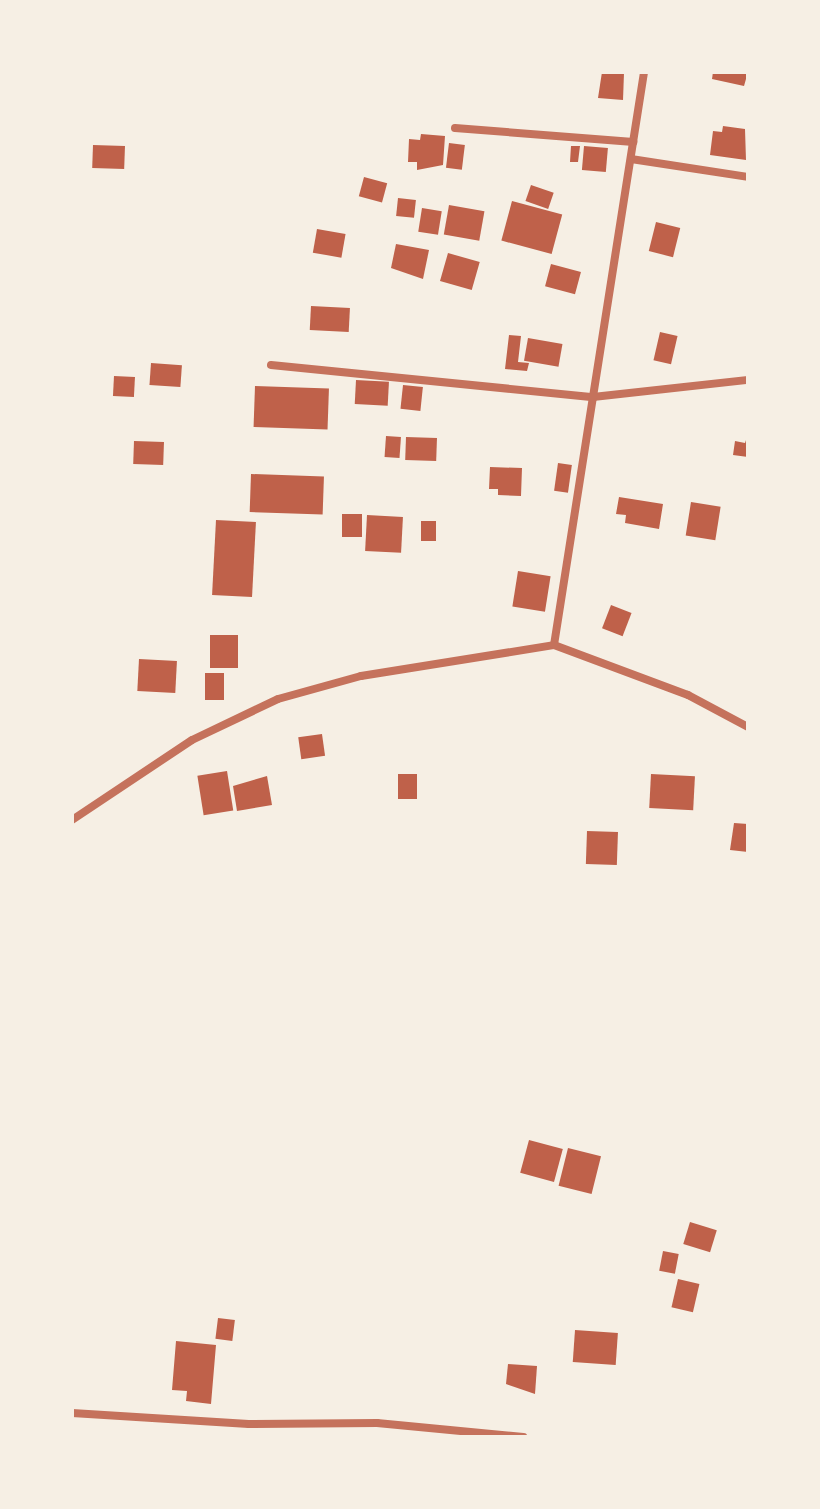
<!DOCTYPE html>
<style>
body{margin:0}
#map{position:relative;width:820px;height:1509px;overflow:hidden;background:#f6efe4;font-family:"Roboto Serif",serif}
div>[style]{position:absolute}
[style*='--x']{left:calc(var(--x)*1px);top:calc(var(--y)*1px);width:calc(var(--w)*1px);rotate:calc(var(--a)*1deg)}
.building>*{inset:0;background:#bf614a;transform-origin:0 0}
.minor>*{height:8px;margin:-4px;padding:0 4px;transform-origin:4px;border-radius:4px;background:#c5725c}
span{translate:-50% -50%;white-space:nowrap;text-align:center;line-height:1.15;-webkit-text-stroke:8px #f6efe4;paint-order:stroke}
.frame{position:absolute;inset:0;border:74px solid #f6efe4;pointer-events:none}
</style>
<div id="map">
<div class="building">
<i style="clip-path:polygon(602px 72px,624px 73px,623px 100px,598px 98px)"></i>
<i style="clip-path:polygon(713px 72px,748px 72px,744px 86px,712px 79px)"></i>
<i style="clip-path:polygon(723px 126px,745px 129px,746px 160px,710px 155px,713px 131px,722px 132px)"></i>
<i style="clip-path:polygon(421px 134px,445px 136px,443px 165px,417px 170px,417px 162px,408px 162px,409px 139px,420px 140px)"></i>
<i style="left:449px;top:143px;width:16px;height:25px;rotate:7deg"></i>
<i style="left:93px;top:145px;width:32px;height:23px;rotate:2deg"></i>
<i style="clip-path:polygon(571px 146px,580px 146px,578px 162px,570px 162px)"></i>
<i style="left:584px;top:146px;width:24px;height:24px;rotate:5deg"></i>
<i style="left:364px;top:177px;width:24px;height:20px;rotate:15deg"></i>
<i style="left:531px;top:185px;width:24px;height:17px;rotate:19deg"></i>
<i style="left:398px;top:198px;width:18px;height:18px;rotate:6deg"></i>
<i style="left:512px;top:201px;width:52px;height:41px;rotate:15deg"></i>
<i style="left:449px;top:205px;width:36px;height:30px;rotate:10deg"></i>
<i style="left:422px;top:208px;width:20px;height:24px;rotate:9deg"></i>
<i style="left:656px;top:222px;width:25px;height:30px;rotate:14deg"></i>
<i style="left:317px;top:229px;width:29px;height:24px;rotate:10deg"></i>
<i style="clip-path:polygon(396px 244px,429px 250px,423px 279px,391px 268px)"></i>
<i style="left:448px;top:253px;width:33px;height:29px;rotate:16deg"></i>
<i style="left:551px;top:264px;width:31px;height:23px;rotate:15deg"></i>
<i style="left:311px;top:306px;width:39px;height:24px;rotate:3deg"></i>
<i style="left:660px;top:332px;width:18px;height:29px;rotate:13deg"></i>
<i style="clip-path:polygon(509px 335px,521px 336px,518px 362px,529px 363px,527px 371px,505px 369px)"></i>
<i style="left:528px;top:338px;width:35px;height:23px;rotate:10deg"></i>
<i style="left:151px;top:363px;width:31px;height:22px;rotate:4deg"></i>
<i style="left:114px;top:376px;width:21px;height:20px;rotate:3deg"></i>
<i style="left:356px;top:380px;width:33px;height:24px;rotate:3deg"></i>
<i style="left:403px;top:385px;width:20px;height:24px;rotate:6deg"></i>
<i style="left:255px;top:386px;width:74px;height:41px;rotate:2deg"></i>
<i style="clip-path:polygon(748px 434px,748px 457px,733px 455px,735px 441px,745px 443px)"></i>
<i style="left:386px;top:436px;width:15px;height:21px;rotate:4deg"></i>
<i style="left:406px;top:437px;width:31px;height:23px;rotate:2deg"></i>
<i style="left:134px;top:441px;width:30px;height:23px;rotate:2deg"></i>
<i style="left:558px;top:463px;width:14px;height:28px;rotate:8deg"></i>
<i style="clip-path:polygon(490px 467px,522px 468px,521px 496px,498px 495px,498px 489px,489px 489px)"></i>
<i style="left:251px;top:474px;width:73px;height:38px;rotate:2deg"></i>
<i style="clip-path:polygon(619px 497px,663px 504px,659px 529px,625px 523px,626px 515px,616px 514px)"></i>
<i style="left:691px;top:502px;width:30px;height:34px;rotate:9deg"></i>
<i style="left:342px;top:514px;width:20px;height:23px"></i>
<i style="left:367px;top:515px;width:36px;height:36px;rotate:3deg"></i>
<i style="left:216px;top:520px;width:40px;height:75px;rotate:3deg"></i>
<i style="left:421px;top:521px;width:15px;height:20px"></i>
<i style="left:518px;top:571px;width:33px;height:36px;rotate:9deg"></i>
<i style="left:611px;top:605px;width:22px;height:25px;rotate:21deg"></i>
<i style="left:210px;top:635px;width:28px;height:33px"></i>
<i style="left:139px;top:659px;width:38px;height:32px;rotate:3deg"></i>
<i style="left:205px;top:673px;width:19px;height:27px"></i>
<i style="left:322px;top:734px;width:22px;height:24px;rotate:82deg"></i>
<i style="left:227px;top:771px;width:40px;height:30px;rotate:81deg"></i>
<i style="left:398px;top:774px;width:19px;height:25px"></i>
<i style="left:651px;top:774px;width:44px;height:34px;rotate:3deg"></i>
<i style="clip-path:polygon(267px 776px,272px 805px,237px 811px,233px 786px)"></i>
<i style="clip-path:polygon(734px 823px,748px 824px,748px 852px,730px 850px)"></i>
<i style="left:587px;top:831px;width:31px;height:33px;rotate:2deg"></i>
<i style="left:529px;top:1140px;width:35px;height:34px;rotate:15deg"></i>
<i style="left:568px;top:1148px;width:34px;height:39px;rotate:14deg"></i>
<i style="left:690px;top:1222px;width:28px;height:23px;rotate:17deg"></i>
<i style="left:663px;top:1251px;width:16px;height:20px;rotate:11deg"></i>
<i style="left:678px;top:1279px;width:22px;height:29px;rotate:13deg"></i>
<i style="left:218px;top:1318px;width:17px;height:21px;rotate:7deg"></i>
<i style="left:575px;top:1330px;width:43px;height:32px;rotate:4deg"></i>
<i style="clip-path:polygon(176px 1341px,216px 1345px,211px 1404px,186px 1401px,187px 1391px,172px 1390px)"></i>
<i style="clip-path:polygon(508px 1364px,537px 1366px,535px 1394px,506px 1384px)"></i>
</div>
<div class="minor">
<i style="--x:455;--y:128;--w:179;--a:4.5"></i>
<i style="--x:631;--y:159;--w:118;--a:8.7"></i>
<i style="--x:271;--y:365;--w:324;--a:5.7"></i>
<i style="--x:593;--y:397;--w:156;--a:-6.3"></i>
<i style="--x:554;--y:645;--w:580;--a:-81.07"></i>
<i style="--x:72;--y:820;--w:144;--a:-33.7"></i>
<i style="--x:192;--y:740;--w:95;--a:-25.5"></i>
<i style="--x:278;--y:699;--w:86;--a:-15.5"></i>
<i style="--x:361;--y:676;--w:195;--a:-9.1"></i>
<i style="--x:554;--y:645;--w:143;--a:20.5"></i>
<i style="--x:688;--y:695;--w:68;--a:28.1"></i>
<i style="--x:72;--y:1413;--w:177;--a:3.6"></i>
<i style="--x:249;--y:1424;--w:128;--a:-0.4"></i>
<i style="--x:377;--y:1423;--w:147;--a:5.5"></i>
</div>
<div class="frame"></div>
</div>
